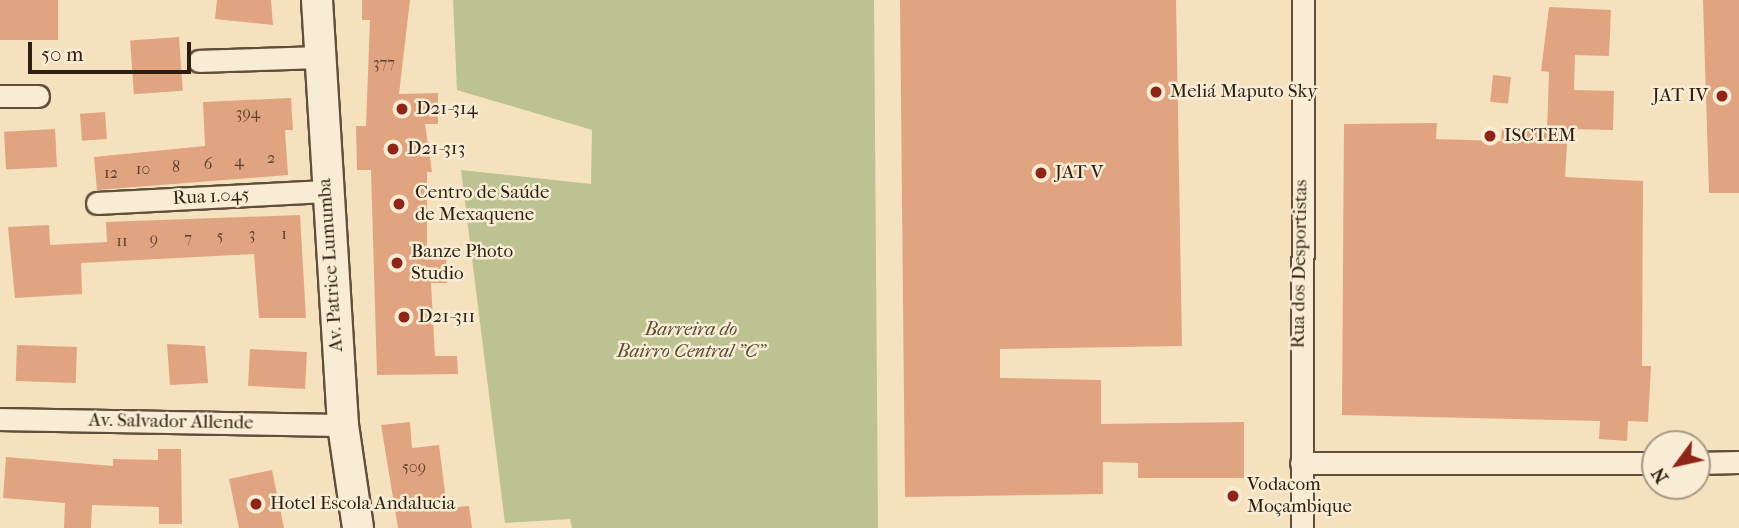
<!DOCTYPE html>
<meta charset="utf-8">
<style>
body{margin:0}
#map{position:relative;width:1739px;height:528px;overflow:hidden;background:#f5e1be;font-family:"IM FELL French Canon",serif}
div>[style]{position:absolute}
[style*='--x']{left:calc(var(--x)*1px);top:calc(var(--y)*1px);width:calc(var(--w)*1px);rotate:calc(var(--a)*1deg)}
.green>*{inset:0;background:#bcc291}
.building>*{inset:0;background:#e1a480;transform-origin:0 0}
.roads{filter:drop-shadow(2px 0 #604f3b) drop-shadow(-2px 0 #604f3b) drop-shadow(0 2px #604f3b) drop-shadow(0 -2px #604f3b)}
.minor>*{height:21px;margin:-10.5px;padding:0 10.5px;transform-origin:10.5px;border-radius:10.5px;background:#f8ecd5}
.secondary>*{height:30px;margin:-15px;padding:0 15px;transform-origin:15px;border-radius:15px;background:#f8ecd5}
.dots>*{width:19px;height:19px;translate:-50% -50%;box-sizing:border-box;border:4px solid #f8ecd5;border-radius:50%}
span{translate:-50% -50%;white-space:nowrap;text-align:center;line-height:1.15;-webkit-text-stroke:5px #f8ecd5;paint-order:stroke}
.number-label{font-size:16px;color:#5b402b}
.number-label span{-webkit-text-stroke-width:0}
.poi-label{font-size:19px;color:#2e1e0f}
.left{translate:0 -50%;text-align:left}
.right{translate:-100% -50%;text-align:right}
.street-label{font-size:19px;color:#2e1e0f}
.park-label{font-size:19px;color:#594f36;font-style:italic}
.north{position:absolute;left:1641px;top:430px;width:70px;height:70px;box-sizing:border-box;background:#f8ecd5;border:2px solid #a79a86;border-radius:50%;rotate:237deg;font-size:19px;font-weight:700;line-height:28px;text-align:center;color:#2e1e0f}
.north::after{content:'';display:block;margin:auto;width:24px;height:32px;background:#8f2418;clip-path:polygon(50% 0,100% 100%,50% 72%,0 100%)}
.scale{position:absolute;left:28px;top:42px;width:163px;height:32px;box-sizing:border-box;border:4px solid #2e1e0f;border-top:0;padding-left:9px;font-size:21px;line-height:24px;white-space:nowrap;color:#2e1e0f;-webkit-text-stroke:5px #f8ecd5;paint-order:stroke}
</style>
<div id="map">
<div class="green">
<i style="clip-path:polygon(453px 0,874px 0,878px 528px,572px 528px,570px 519px,505px 523px,461px 170px,591px 184px,592px 130px,457px 90px)"></i>
</div>
<div class="building">
<i style="left:0;top:0;width:58px;height:40px"></i>
<i style="clip-path:polygon(217px 0,271px 0,273px 25px,215px 19px)"></i>
<i style="clip-path:polygon(362px 0,410px 0,399px 94px,438px 93px,438px 124px,425px 124px,432px 172px,427px 172px,427px 250px,446px 249px,447px 283px,431px 283px,435px 356px,457px 356px,458px 374px,377px 375px,371px 170px,357px 170px,356px 126px,366px 126px,370px 20px,362px 20px)"></i>
<i style="clip-path:polygon(900px 0,1176px 0,1182px 346px,1000px 349px,1000px 378px,1101px 380px,1101px 424px,1244px 422px,1244px 478px,1138px 478px,1138px 463px,1103px 462px,1103px 494px,905px 497px)"></i>
<i style="clip-path:polygon(1703px 0,1739px 0,1739px 193px,1709px 193px)"></i>
<i style="clip-path:polygon(1549px 7px,1611px 10px,1609px 56px,1575px 55px,1574px 90px,1614px 91px,1613px 130px,1568px 129px,1565px 177px,1643px 181px,1642px 366px,1651px 366px,1648px 422px,1628px 421px,1627px 441px,1599px 439px,1600px 421px,1342px 415px,1344px 124px,1437px 123px,1436px 139px,1501px 141px,1502px 128px,1547px 131px,1549px 72px,1541px 71px)"></i>
<i style="left:179px;top:37px;width:54px;height:49px;rotate:86deg"></i>
<i style="left:1493px;top:75px;width:18px;height:27px;rotate:6deg"></i>
<i style="clip-path:polygon(291px 98px,293px 130px,285px 130px,288px 175px,97px 190px,94px 157px,205px 146px,203px 102px)"></i>
<i style="left:105px;top:112px;width:27px;height:25px;rotate:86deg"></i>
<i style="left:55px;top:129px;width:38px;height:51px;rotate:87deg"></i>
<i style="clip-path:polygon(300px 215px,306px 318px,259px 318px,254px 254px,81px 263px,82px 294px,15px 298px,8px 227px,49px 225px,50px 245px,107px 242px,106px 222px)"></i>
<i style="clip-path:polygon(167px 344px,205px 346px,208px 383px,170px 385px)"></i>
<i style="left:17px;top:345px;width:60px;height:36px;rotate:2deg"></i>
<i style="left:250px;top:349px;width:57px;height:37px;rotate:3deg"></i>
<i style="clip-path:polygon(410px 422px,412px 448px,439px 445px,447px 508px,469px 506px,472px 528px,398px 528px,381px 425px)"></i>
<i style="clip-path:polygon(158px 449px,181px 449px,182px 524px,159px 524px,159px 507px,92px 505px,91px 528px,64px 528px,65px 503px,3px 498px,6px 457px,113px 466px,113px 459px,158px 460px)"></i>
<i style="clip-path:polygon(272px 470px,284px 528px,239px 528px,229px 479px)"></i>
</div>
<div class="roads">
<div class="minor">
<i style="--x:199;--y:61;--w:119;--a:-1.9"></i>
<i style="--x:0;--y:96;--w:38;--a:0"></i>
<i style="--x:97;--y:203;--w:228;--a:-3"></i>
<i style="--x:0;--y:419;--w:343;--a:1"></i>
<i style="--x:1301;--y:463;--w:354;--a:0"></i>
<i style="--x:1697;--y:463;--w:42;--a:-1.4"></i>
<i style="--x:1302;--y:528;--w:528;--a:-89.89"></i>
</div>
<div class="secondary">
<i style="--x:317;--y:0;--w:426;--a:86.5"></i>
<i style="--x:343;--y:425;--w:104;--a:81.7"></i>
</div>
</div>
<div class="dots">
<i style="left:1156px;top:92px;background:#8f2418"></i>
<i style="left:1722px;top:96px;background:#8f2418"></i>
<i style="left:402px;top:109px;background:#8f2418"></i>
<i style="left:1490px;top:136px;background:#8f2418"></i>
<i style="left:393px;top:149px;background:#8f2418"></i>
<i style="left:1041px;top:173px;background:#8f2418"></i>
<i style="left:399px;top:204px;background:#8f2418"></i>
<i style="left:397px;top:263px;background:#8f2418"></i>
<i style="left:404px;top:317px;background:#8f2418"></i>
<i style="left:1233px;top:496px;background:#8f2418"></i>
<i style="left:256px;top:504px;background:#8f2418"></i>
</div>
<div class="number-label">
<span style="left:384px;top:63px">377</span>
<span style="left:248px;top:113px">394</span>
<span style="left:271px;top:158px">2</span>
<span style="left:239px;top:161px">4</span>
<span style="left:208px;top:164px">6</span>
<span style="left:176px;top:167px">8</span>
<span style="left:143px;top:169px">10</span>
<span style="left:111px;top:173px">12</span>
<span style="left:252px;top:234px">3</span>
<span style="left:284px;top:234px">1</span>
<span style="left:220px;top:236px">5</span>
<span style="left:188px;top:238px">7</span>
<span style="left:154px;top:239px">9</span>
<span style="left:122px;top:241px">11</span>
<span style="left:414px;top:467px">509</span>
</div>
<div class="poi-label">
<span class="left" style="left:1170px;top:92px">Meliá Maputo Sky</span>
<span class="right" style="left:1708px;top:96px">JAT IV</span>
<span class="left" style="left:416px;top:109px">D21-314</span>
<span class="left" style="left:1504px;top:136px">ISCTEM</span>
<span class="left" style="left:407px;top:149px">D21-313</span>
<span class="left" style="left:1055px;top:173px">JAT V</span>
<span class="left" style="left:415px;top:204px">Centro de Saúde<br>de Mexaquene</span>
<span class="left" style="left:411px;top:263px">Banze Photo<br>Studio</span>
<span class="left" style="left:418px;top:317px">D21-311</span>
<span class="left" style="left:1247px;top:496px">Vodacom<br>Moçambique</span>
<span class="left" style="left:270px;top:504px">Hotel Escola Andalucia</span>
</div>
<div class="street-label">
<span style="left:211px;top:197px;rotate:-3deg">Rua 1.045</span>
<span style="left:1300px;top:264px;rotate:-89deg">Rua dos Desportistas</span>
<span style="left:331px;top:265px;rotate:-94deg">Av. Patrice Lumumba</span>
<span style="left:171px;top:422px;rotate:1deg">Av. Salvador Allende</span>
</div>
<div class="park-label">
<span style="left:691px;top:341px">Barreira do<br>Bairro Central "C"</span>
</div>
<div class="north">N</div>
<div class="scale">50 m</div>
</div>
